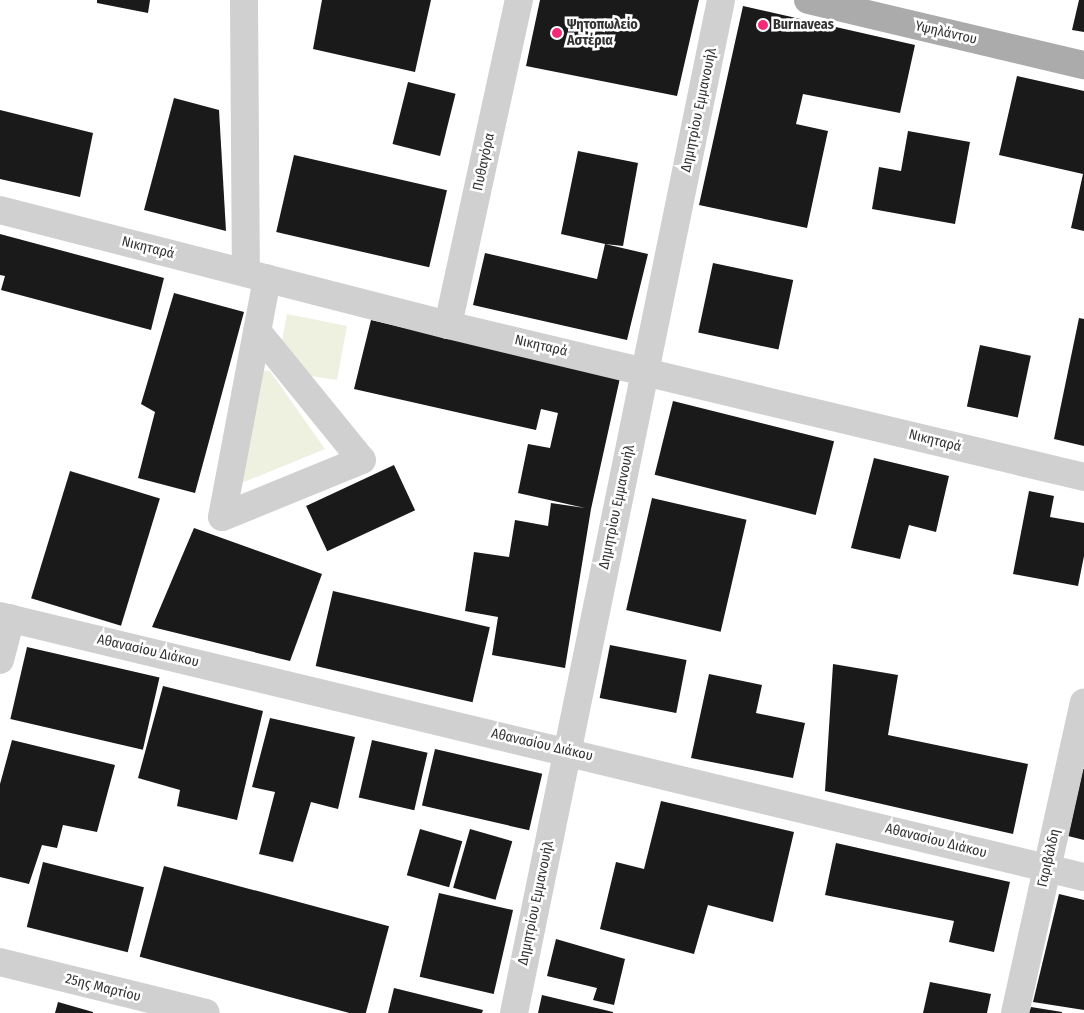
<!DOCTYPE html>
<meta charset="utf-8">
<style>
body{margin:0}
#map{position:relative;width:1084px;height:1013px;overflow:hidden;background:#fff;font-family:"Fira Sans Condensed",sans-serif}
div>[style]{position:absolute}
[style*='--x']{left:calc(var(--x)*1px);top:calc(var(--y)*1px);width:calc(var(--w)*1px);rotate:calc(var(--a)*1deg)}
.green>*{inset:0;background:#eef0e0}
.building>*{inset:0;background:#1a1a1a;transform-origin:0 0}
.minor>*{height:28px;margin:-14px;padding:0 14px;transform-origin:14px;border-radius:14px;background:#d0d0d0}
.major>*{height:28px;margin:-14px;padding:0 14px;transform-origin:14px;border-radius:14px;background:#ababab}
.dots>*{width:14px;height:14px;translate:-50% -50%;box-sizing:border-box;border:2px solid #fff;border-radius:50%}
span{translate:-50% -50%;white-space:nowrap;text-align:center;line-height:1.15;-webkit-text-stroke:5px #fff;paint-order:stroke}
.poi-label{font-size:14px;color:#333;font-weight:700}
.left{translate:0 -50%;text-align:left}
.street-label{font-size:14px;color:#333}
</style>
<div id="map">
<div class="green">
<i style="clip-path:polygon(287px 314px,347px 326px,337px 380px,304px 375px,281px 346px)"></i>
<i style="clip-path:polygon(259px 370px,270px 371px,325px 449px,239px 484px)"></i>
</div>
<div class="building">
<i style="clip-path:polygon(97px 0,150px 0,148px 13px,97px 3px)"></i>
<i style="clip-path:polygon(322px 0,431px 0,415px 72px,313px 49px)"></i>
<i style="clip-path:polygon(540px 0,699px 0,677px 96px,526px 66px)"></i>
<i style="clip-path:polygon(1079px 0,1084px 0,1084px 32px,1072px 30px)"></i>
<i style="clip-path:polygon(743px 6px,915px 45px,900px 113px,803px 94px,796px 124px,828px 131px,807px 228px,699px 205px)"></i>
<i style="clip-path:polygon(1017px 76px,1084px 91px,1084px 231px,1071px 228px,1083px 174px,999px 155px)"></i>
<i style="left:408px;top:82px;width:49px;height:64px;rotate:14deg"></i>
<i style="clip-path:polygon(174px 98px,219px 110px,226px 231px,144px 210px)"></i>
<i style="clip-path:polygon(0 110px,93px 133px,80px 197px,0 179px)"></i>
<i style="clip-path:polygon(908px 131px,970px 142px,955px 224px,872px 209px,879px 167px,901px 171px)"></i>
<i style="clip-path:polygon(578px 151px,638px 163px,623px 246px,605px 244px,648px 254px,627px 340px,473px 305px,485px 253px,597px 279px,605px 244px,561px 234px)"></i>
<i style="left:294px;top:155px;width:157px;height:79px;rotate:13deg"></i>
<i style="clip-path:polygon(0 234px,164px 278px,151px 330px,1px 290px,5px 276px,0 275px)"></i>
<i style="left:713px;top:263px;width:82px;height:71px;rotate:12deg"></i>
<i style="clip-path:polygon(174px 293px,244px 312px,195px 493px,138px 478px,155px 412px,141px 404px)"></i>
<i style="clip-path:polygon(1079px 318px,1084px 319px,1084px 446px,1054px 439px)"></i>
<i style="clip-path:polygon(371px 320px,620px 378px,591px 509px,565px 668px,492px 655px,498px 617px,465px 611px,474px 552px,509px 557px,515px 520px,548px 526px,551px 503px,585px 508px,518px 493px,528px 444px,550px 448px,558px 413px,541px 409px,536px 430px,354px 389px)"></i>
<i style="left:980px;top:345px;width:52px;height:63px;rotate:12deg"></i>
<i style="left:673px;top:401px;width:166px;height:76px;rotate:14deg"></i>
<i style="clip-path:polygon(874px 458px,949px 476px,936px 532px,909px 525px,900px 559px,851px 548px)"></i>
<i style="left:394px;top:465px;width:50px;height:97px;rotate:65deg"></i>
<i style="left:70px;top:471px;width:94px;height:133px;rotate:17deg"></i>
<i style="clip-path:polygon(1029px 491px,1054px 496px,1050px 517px,1084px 523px,1084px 556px,1078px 586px,1013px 574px)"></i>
<i style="left:652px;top:498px;width:97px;height:115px;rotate:13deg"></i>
<i style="clip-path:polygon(194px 528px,322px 574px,290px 661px,152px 627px)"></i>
<i style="left:333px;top:591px;width:161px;height:77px;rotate:13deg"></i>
<i style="left:610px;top:645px;width:78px;height:54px;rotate:11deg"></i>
<i style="left:27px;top:647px;width:136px;height:74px;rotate:13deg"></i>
<i style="clip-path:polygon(833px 664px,898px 675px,888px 735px,1028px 764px,1013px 834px,825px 791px)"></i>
<i style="clip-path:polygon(709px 674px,762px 685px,756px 713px,805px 723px,793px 778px,691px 758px)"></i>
<i style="clip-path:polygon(163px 686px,263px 711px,237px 820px,177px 806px,180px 790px,138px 778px)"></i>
<i style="clip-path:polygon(270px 718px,355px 737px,338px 809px,311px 802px,293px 862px,259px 854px,275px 792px,252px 787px)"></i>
<i style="clip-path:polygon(12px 740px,115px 765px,97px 832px,63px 825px,57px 848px,42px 845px,29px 884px,0 877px,0 784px)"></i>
<i style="left:372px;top:740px;width:57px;height:59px;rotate:13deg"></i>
<i style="left:435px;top:749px;width:110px;height:58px;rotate:13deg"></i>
<i style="clip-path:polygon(1083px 769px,1084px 769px,1084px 840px,1068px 836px)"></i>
<i style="clip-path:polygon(661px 801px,794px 832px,773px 922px,708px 905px,694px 954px,600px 929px,616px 862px,644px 869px)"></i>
<i style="left:420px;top:829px;width:44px;height:48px;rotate:16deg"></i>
<i style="left:470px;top:829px;width:44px;height:61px;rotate:16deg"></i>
<i style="clip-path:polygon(836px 843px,1010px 882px,994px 952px,949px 942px,954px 921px,825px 895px)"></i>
<i style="left:43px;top:862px;width:104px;height:67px;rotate:14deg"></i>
<i style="left:164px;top:866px;width:233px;height:94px;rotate:15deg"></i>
<i style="left:439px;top:893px;width:76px;height:86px;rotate:13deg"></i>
<i style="clip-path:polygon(1059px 894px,1084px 900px,1084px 1010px,1033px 1002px)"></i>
<i style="clip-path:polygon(556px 939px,625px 959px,614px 1005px,593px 1000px,597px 988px,547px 976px)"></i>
<i style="clip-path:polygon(930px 982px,991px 994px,987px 1013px,923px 1013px)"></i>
<i style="clip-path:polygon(394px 988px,483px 1010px,482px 1013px,388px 1013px)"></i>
<i style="clip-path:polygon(542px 995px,613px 1012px,613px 1013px,538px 1013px)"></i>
<i style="clip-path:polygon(58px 1002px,93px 1012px,93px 1013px,55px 1013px)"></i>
<i style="clip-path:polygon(1031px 1007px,1062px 1012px,1062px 1013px,1029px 1013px)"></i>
</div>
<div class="minor">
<i style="--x:244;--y:0;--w:273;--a:89.6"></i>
<i style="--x:0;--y:210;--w:463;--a:14.4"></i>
<i style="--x:448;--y:325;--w:654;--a:13.44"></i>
<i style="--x:448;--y:325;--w:333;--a:-77.7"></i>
<i style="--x:257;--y:331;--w:166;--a:50.9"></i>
<i style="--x:362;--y:460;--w:151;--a:157.8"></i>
<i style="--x:222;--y:517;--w:243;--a:-79.3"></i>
<i style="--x:0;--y:616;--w:1115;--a:13.54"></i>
<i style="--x:0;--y:660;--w:43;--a:-75.3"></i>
<i style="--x:0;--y:962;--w:212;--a:13.9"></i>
<i style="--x:514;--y:1013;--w:1034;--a:-78.45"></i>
<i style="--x:1015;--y:1013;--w:318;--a:-77.5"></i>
</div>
<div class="major">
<i style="--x:808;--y:0;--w:284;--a:13.3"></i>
</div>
<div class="dots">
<i style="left:763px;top:25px;background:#f42a79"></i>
<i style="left:557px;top:33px;background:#f42a79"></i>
</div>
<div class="poi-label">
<span class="left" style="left:567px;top:33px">Ψητοπωλείο<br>Αστέρια</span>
<span class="left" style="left:773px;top:25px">Burnaveas</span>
</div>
<div class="street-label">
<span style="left:946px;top:33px;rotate:13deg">Υψηλάντου</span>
<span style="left:699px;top:110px;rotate:-78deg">Δημητρίου Εμμανουήλ</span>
<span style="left:484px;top:162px;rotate:-78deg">Πυθαγόρα</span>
<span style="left:148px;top:248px;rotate:14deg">Νικηταρά</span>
<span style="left:541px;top:346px;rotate:13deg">Νικηταρά</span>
<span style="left:935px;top:441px;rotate:14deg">Νικηταρά</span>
<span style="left:617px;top:507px;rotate:-78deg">Δημητρίου Εμμανουήλ</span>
<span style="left:148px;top:651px;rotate:13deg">Αθανασίου Διάκου</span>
<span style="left:542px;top:745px;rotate:13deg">Αθανασίου Διάκου</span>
<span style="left:936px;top:841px;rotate:14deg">Αθανασίου Διάκου</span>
<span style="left:1049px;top:858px;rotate:-77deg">Γαριβάλδη</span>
<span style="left:536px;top:903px;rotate:-78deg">Δημητρίου Εμμανουήλ</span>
<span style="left:103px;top:988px;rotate:14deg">25ης Μαρτίου</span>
</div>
</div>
